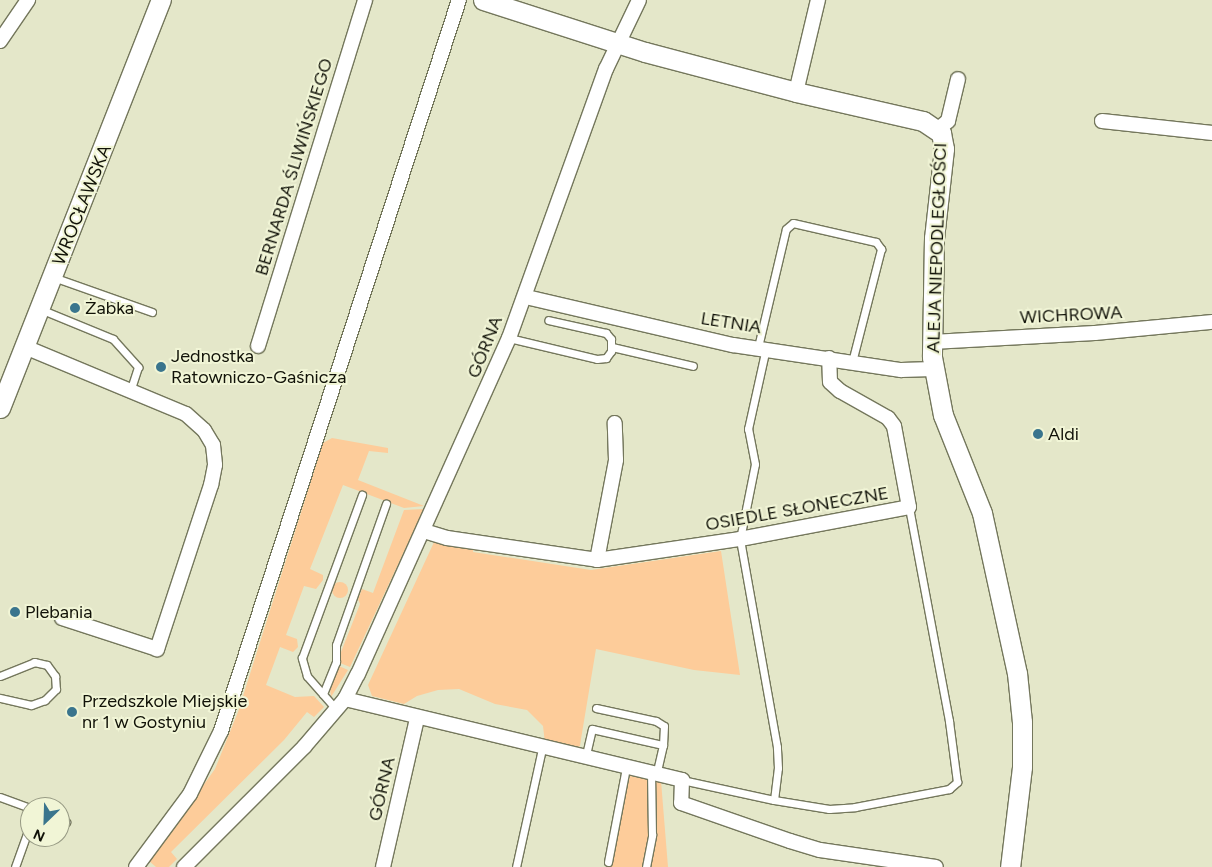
<!DOCTYPE html>
<meta charset="utf-8">
<style>
body{margin:0}
#map{position:relative;width:1212px;height:867px;overflow:hidden;background:#e4e7c9;font-family:Figtree,sans-serif}
div>[style]{position:absolute}
[style*='--x']{left:calc(var(--x)*1px);top:calc(var(--y)*1px);width:calc(var(--w)*1px);rotate:calc(var(--a)*1deg)}
.green>*{inset:0;background:#fdcc9a}
.round{border-radius:50%}
.roads{filter:drop-shadow(1px 0 #74775c) drop-shadow(-1px 0 #74775c) drop-shadow(0 1px #74775c) drop-shadow(0 -1px #74775c)}
.lane>*{height:7px;margin:-3.5px;padding:0 3.5px;transform-origin:3.5px;border-radius:3.5px;background:#fff}
.street>*{height:14px;margin:-7px;padding:0 7px;transform-origin:7px;border-radius:7px;background:#fff}
.secondary>*{height:19px;margin:-9.5px;padding:0 9.5px;transform-origin:9.5px;border-radius:9.5px;background:#fff}
.dots>*{width:14px;height:14px;translate:-50% -50%;box-sizing:border-box;border:2px solid #f1f5d6;border-radius:50%}
span{translate:-50% -50%;white-space:nowrap;text-align:center;line-height:1.15;-webkit-text-stroke:4px #f1f5d6;paint-order:stroke}
.street-label{font-size:18px;color:#111208}
.poi-label{font-size:18px;color:#111208}
.left{translate:0 -50%;text-align:left}
.north{position:absolute;left:20px;top:797px;width:50px;height:50px;box-sizing:border-box;background:#f1f5d6;border:1px solid #979a84;border-radius:50%;rotate:204deg;font-size:14px;font-weight:700;line-height:20px;text-align:center;color:#111208}
.north::after{content:'';display:block;margin:auto;width:18px;height:22px;background:#3a758d;clip-path:polygon(50% 0,100% 100%,50% 72%,0 100%)}
</style>
<div id="map">
<div class="green">
<i style="clip-path:polygon(332px 438px,388px 448px,388px 453px,369px 451px,358px 480px,424px 506px,404px 508px,343px 485px,310px 569px,323px 575px,323px 580px,316px 589px,304px 586px,286px 635px,297px 639px,298px 647px,293px 652px,280px 647px,266px 685px,295px 697px,314px 696px,324px 707px,314px 717px,307px 712px,284px 740px,171px 852px,177px 859px,169px 867px,156px 867px,149px 861px,215px 769px,238px 712px,323px 443px)"></i>
<i style="clip-path:polygon(424px 509px,350px 667px,340px 663px,341px 652px,360px 604px,358px 599px,362px 589px,373px 593px,404px 510px)"></i>
<i style="clip-path:polygon(435px 540px,474px 545px,473px 552px,591px 570px,721px 551px,740px 675px,694px 670px,596px 649px,581px 739px,580px 746px,574px 749px,545px 743px,543px 726px,527px 710px,495px 704px,459px 689px,438px 690px,417px 696px,404px 704px,372px 696px,368px 685px)"></i>
<i class="round" style="left:332px;top:582px;width:16px;height:16px"></i>
<i style="clip-path:polygon(339px 666px,348px 670px,331px 697px,330px 689px)"></i>
<i style="clip-path:polygon(630px 776px,661px 781px,668px 867px,606px 867px)"></i>
</div>
<div class="roads">
<div class="lane">
<i style="--x:53;--y:277;--w:105;--a:19.5"></i>
<i style="--x:40;--y:309;--w:79;--a:22.3"></i>
<i style="--x:113;--y:339;--w:38;--a:48"></i>
<i style="--x:138;--y:367;--w:25;--a:108"></i>
<i style="--x:509;--y:338;--w:90;--a:13.4"></i>
<i style="--x:597;--y:359;--w:9;--a:-6"></i>
<i style="--x:606;--y:358;--w:9;--a:-54"></i>
<i style="--x:611;--y:351;--w:12;--a:-90"></i>
<i style="--x:611;--y:339;--w:8;--a:-130"></i>
<i style="--x:606;--y:333;--w:59;--a:-167.4"></i>
<i style="--x:612;--y:347;--w:83;--a:13.2"></i>
<i style="--x:758;--y:347;--w:121;--a:-76.7"></i>
<i style="--x:786;--y:229;--w:9;--a:-41"></i>
<i style="--x:793;--y:223;--w:85;--a:12.9"></i>
<i style="--x:876;--y:242;--w:9;--a:54"></i>
<i style="--x:881;--y:249;--w:117;--a:104.4"></i>
<i style="--x:0;--y:676;--w:37;--a:-22"></i>
<i style="--x:34;--y:662;--w:13;--a:13"></i>
<i style="--x:47;--y:665;--w:14;--a:54"></i>
<i style="--x:55;--y:676;--w:13;--a:86"></i>
<i style="--x:56;--y:689;--w:16;--a:135"></i>
<i style="--x:45;--y:700;--w:15;--a:160"></i>
<i style="--x:31;--y:705;--w:32;--a:-167"></i>
<i style="--x:323;--y:694;--w:35;--a:-68"></i>
<i style="--x:336;--y:662;--w:17;--a:-90"></i>
<i style="--x:336;--y:645;--w:150;--a:-70.5"></i>
<i style="--x:596;--y:708;--w:61;--a:12.2"></i>
<i style="--x:656;--y:721;--w:9;--a:32"></i>
<i style="--x:664;--y:726;--w:19;--a:93"></i>
<i style="--x:336;--y:709;--w:44;--a:-131.3"></i>
<i style="--x:307;--y:676;--w:19;--a:-106"></i>
<i style="--x:302;--y:658;--w:174;--a:-69.8"></i>
<i style="--x:585;--y:759;--w:31;--a:-77"></i>
<i style="--x:592;--y:729;--w:73;--a:12.7"></i>
<i style="--x:663;--y:745;--w:31;--a:103"></i>
<i style="--x:682;--y:780;--w:94;--a:12.3"></i>
<i style="--x:774;--y:800;--w:32;--a:-83"></i>
<i style="--x:778;--y:768;--w:21;--a:-93"></i>
<i style="--x:777;--y:747;--w:211;--a:-100.1"></i>
<i style="--x:740;--y:539;--w:76;--a:-78.7"></i>
<i style="--x:755;--y:464;--w:36;--a:-101"></i>
<i style="--x:748;--y:429;--w:83;--a:-77.5"></i>
<i style="--x:0;--y:797;--w:32;--a:20"></i>
<i style="--x:774;--y:800;--w:56;--a:9.3"></i>
<i style="--x:829;--y:809;--w:26;--a:-4"></i>
<i style="--x:855;--y:807;--w:96;--a:-10.8"></i>
<i style="--x:949;--y:789;--w:11;--a:-41"></i>
<i style="--x:957;--y:782;--w:62;--a:-97.5"></i>
<i style="--x:949;--y:721;--w:218;--a:-100.6"></i>
<i style="--x:60;--y:819;--w:7;--a:27"></i>
<i style="--x:608;--y:862;--w:96;--a:-79.2"></i>
<i style="--x:15;--y:867;--w:45;--a:-70.3"></i>
<i style="--x:516;--y:867;--w:121;--a:-77.6"></i>
<i style="--x:646;--y:867;--w:33;--a:-79"></i>
<i style="--x:652;--y:835;--w:62;--a:-90.9"></i>
</div>
<div class="street">
<i style="--x:0;--y:41;--w:50;--a:-55.7"></i>
<i style="--x:796;--y:92;--w:95;--a:-76.6"></i>
<i style="--x:1102;--y:121;--w:111;--a:6.2"></i>
<i style="--x:938;--y:129;--w:13;--a:-39"></i>
<i style="--x:948;--y:121;--w:43;--a:-76.6"></i>
<i style="--x:526;--y:297;--w:212;--a:13.1"></i>
<i style="--x:733;--y:345;--w:170;--a:8.5"></i>
<i style="--x:901;--y:370;--w:32;--a:-2"></i>
<i style="--x:932;--y:342;--w:163;--a:-3.2"></i>
<i style="--x:1095;--y:333;--w:118;--a:-5.4"></i>
<i style="--x:258;--y:346;--w:362;--a:-72.8"></i>
<i style="--x:25;--y:347;--w:174;--a:22.6"></i>
<i style="--x:186;--y:414;--w:24;--a:42"></i>
<i style="--x:204;--y:430;--w:17;--a:59"></i>
<i style="--x:213;--y:445;--w:20;--a:84"></i>
<i style="--x:215;--y:465;--w:20;--a:101"></i>
<i style="--x:211;--y:485;--w:173;--a:108.2"></i>
<i style="--x:157;--y:649;--w:100;--a:-161.9"></i>
<i style="--x:424;--y:531;--w:24;--a:17"></i>
<i style="--x:447;--y:538;--w:152;--a:8.3"></i>
<i style="--x:597;--y:560;--w:102;--a:-79.2"></i>
<i style="--x:616;--y:460;--w:37;--a:-92"></i>
<i style="--x:597;--y:560;--w:145;--a:-8.4"></i>
<i style="--x:740;--y:539;--w:172;--a:-10.7"></i>
<i style="--x:909;--y:507;--w:82;--a:-100.5"></i>
<i style="--x:894;--y:426;--w:10;--a:-127"></i>
<i style="--x:888;--y:418;--w:55;--a:-150.6"></i>
<i style="--x:840;--y:391;--w:13;--a:-138"></i>
<i style="--x:830;--y:382;--w:24;--a:-92"></i>
<i style="--x:345;--y:699;--w:347;--a:13.5"></i>
<i style="--x:682;--y:780;--w:23;--a:92"></i>
<i style="--x:681;--y:803;--w:115;--a:19.2"></i>
<i style="--x:790;--y:841;--w:31;--a:17"></i>
<i style="--x:820;--y:850;--w:117;--a:8.3"></i>
<i style="--x:136;--y:867;--w:91;--a:-53.5"></i>
<i style="--x:190;--y:794;--w:70;--a:-63.8"></i>
<i style="--x:221;--y:731;--w:769;--a:-71.97"></i>
<i style="--x:184;--y:867;--w:170;--a:-45"></i>
<i style="--x:304;--y:747;--w:63;--a:-49.5"></i>
<i style="--x:345;--y:699;--w:28;--a:-63"></i>
<i style="--x:358;--y:674;--w:368;--a:-65.8"></i>
<i style="--x:509;--y:338;--w:286;--a:-70.2"></i>
<i style="--x:606;--y:69;--w:76;--a:-64.4"></i>
<i style="--x:383;--y:867;--w:152;--a:-77.1"></i>
</div>
<div class="secondary">
<i style="--x:483;--y:0;--w:170;--a:17.8"></i>
<i style="--x:645;--y:52;--w:156;--a:14.8"></i>
<i style="--x:796;--y:92;--w:130;--a:12.9"></i>
<i style="--x:923;--y:121;--w:22;--a:34"></i>
<i style="--x:941;--y:133;--w:16;--a:79"></i>
<i style="--x:944;--y:149;--w:90;--a:96.4"></i>
<i style="--x:934;--y:238;--w:119;--a:91"></i>
<i style="--x:932;--y:357;--w:59;--a:79.3"></i>
<i style="--x:943;--y:415;--w:105;--a:68.3"></i>
<i style="--x:982;--y:513;--w:164;--a:77.7"></i>
<i style="--x:1017;--y:673;--w:49;--a:84.2"></i>
<i style="--x:1022;--y:722;--w:45;--a:90"></i>
<i style="--x:1022;--y:767;--w:101;--a:96.8"></i>
<i style="--x:0;--y:408;--w:439;--a:-68.5"></i>
</div>
</div>
<div class="dots">
<i style="left:75px;top:308px;background:#3a758d"></i>
<i style="left:161px;top:367px;background:#3a758d"></i>
<i style="left:1038px;top:434px;background:#3a758d"></i>
<i style="left:15px;top:612px;background:#3a758d"></i>
<i style="left:72px;top:712px;background:#3a758d"></i>
</div>
<div class="street-label">
<span style="left:294px;top:167px;rotate:-73deg">BERNARDA ŚLIWIŃSKIEGO</span>
<span style="left:82px;top:205px;rotate:-68deg">WROCŁAWSKA</span>
<span style="left:937px;top:248px;rotate:-88deg">ALEJA NIEPODLEGŁOŚCI</span>
<span style="left:1071px;top:315px;rotate:-3deg">WICHROWA</span>
<span style="left:731px;top:323px;rotate:9deg">LETNIA</span>
<span style="left:485px;top:347px;rotate:-68deg">GÓRNA</span>
<span style="left:797px;top:509px;rotate:-10deg">OSIEDLE SŁONECZNE</span>
<span style="left:382px;top:789px;rotate:-77deg">GÓRNA</span>
</div>
<div class="poi-label">
<span class="left" style="left:85px;top:308px">Żabka</span>
<span class="left" style="left:171px;top:367px">Jednostka<br>Ratowniczo-Gaśnicza</span>
<span class="left" style="left:1048px;top:434px">Aldi</span>
<span class="left" style="left:25px;top:612px">Plebania</span>
<span class="left" style="left:82px;top:712px">Przedszkole Miejskie<br>nr 1 w Gostyniu</span>
</div>
<div class="north">N</div>
</div>
